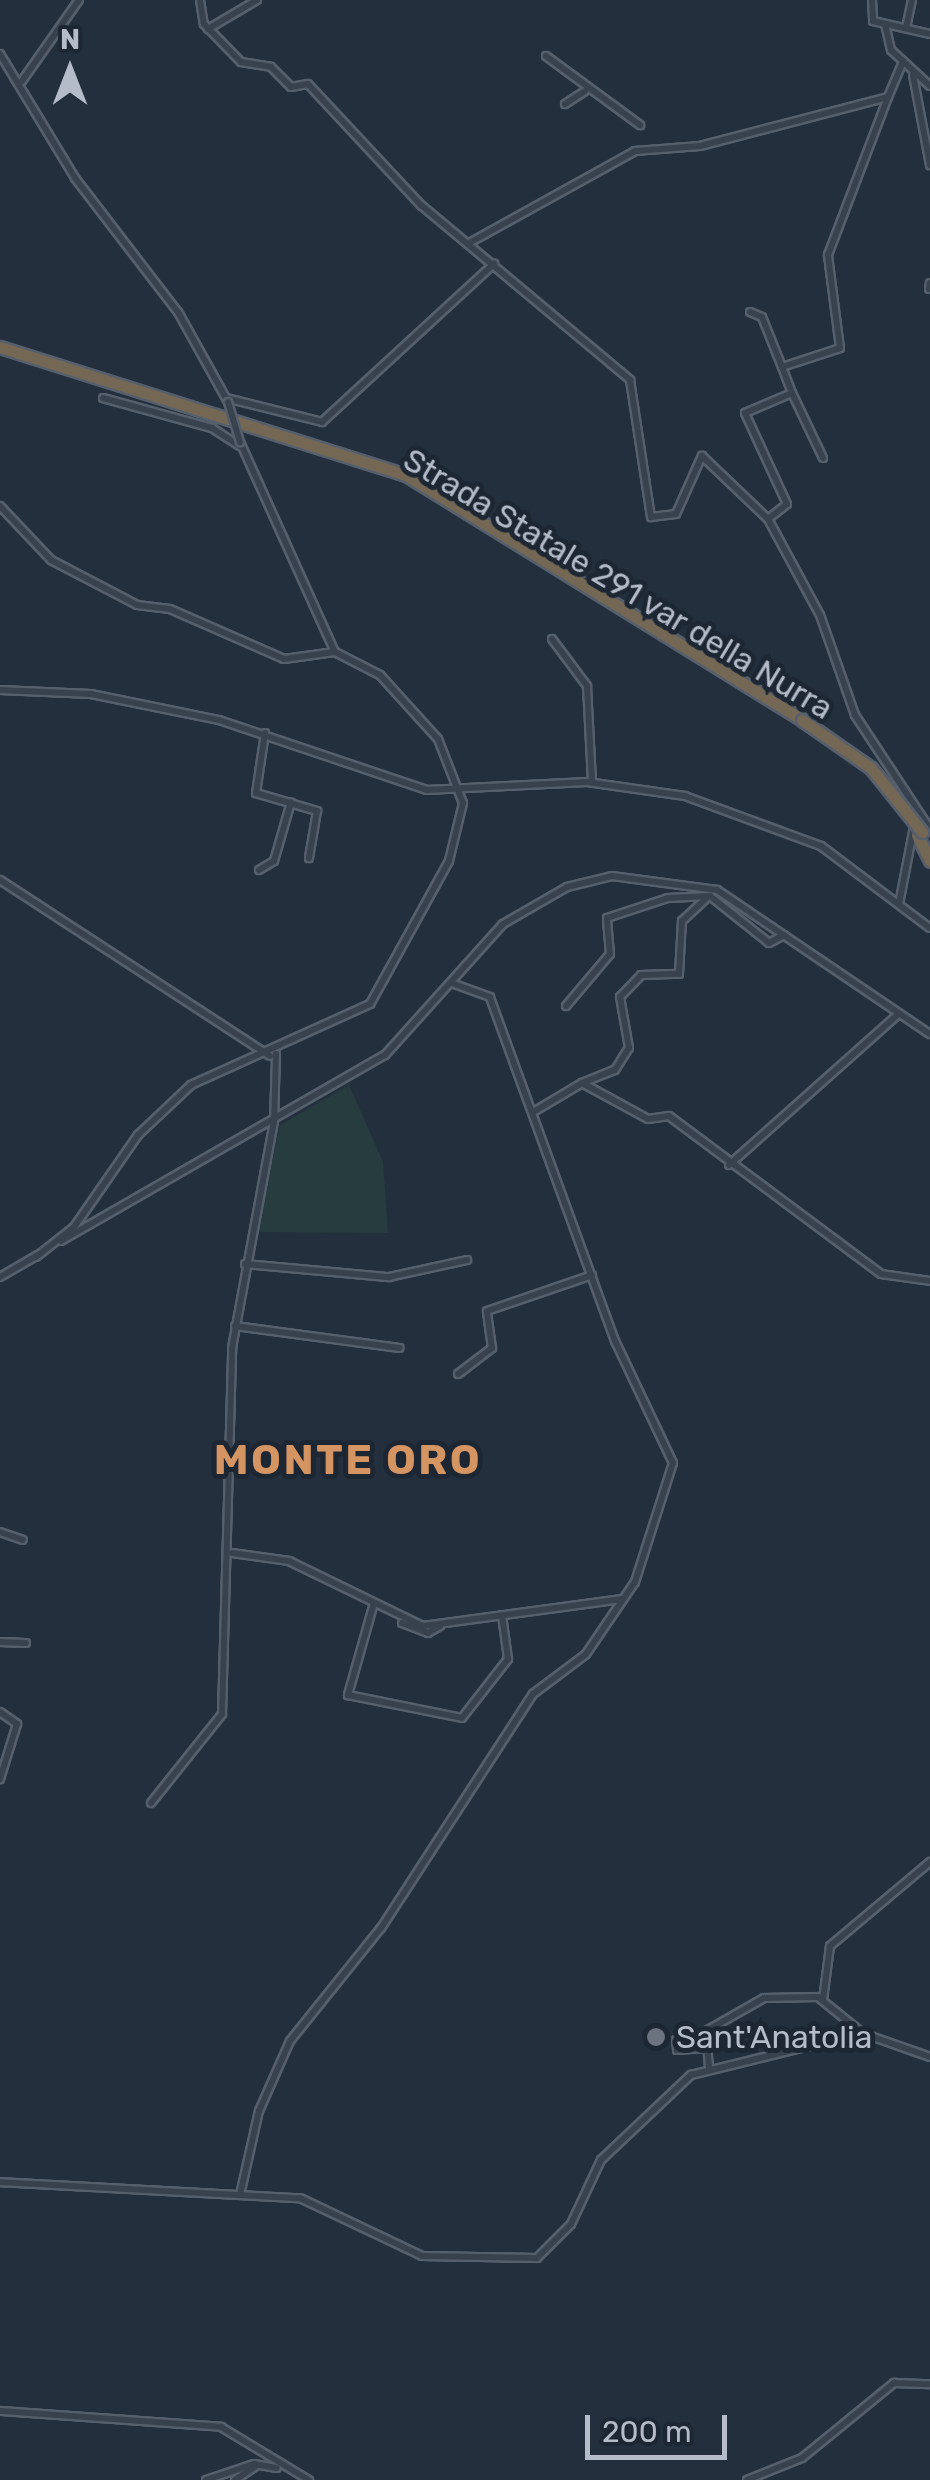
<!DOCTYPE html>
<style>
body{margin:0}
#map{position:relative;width:930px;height:2480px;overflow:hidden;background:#242f3e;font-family:Rubik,sans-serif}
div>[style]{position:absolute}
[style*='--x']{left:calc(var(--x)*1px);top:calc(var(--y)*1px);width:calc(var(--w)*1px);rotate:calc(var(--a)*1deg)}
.green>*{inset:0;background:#263c3f}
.roads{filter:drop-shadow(2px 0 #565f6c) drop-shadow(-2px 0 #565f6c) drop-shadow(0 2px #565f6c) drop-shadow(0 -2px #565f6c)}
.minor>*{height:6px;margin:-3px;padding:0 3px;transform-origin:3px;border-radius:3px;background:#38414e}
.highway>*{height:11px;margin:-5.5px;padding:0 5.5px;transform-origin:5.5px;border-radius:5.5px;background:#746855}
.bridges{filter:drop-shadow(2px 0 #565f6c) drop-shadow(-2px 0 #565f6c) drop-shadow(0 2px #565f6c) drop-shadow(0 -2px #565f6c)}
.minor-bridge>*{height:6px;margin:-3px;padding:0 3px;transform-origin:3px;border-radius:3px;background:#38414e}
.highway-bridge>*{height:11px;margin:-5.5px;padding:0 5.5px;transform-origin:5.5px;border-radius:5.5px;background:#746855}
.dots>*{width:28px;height:28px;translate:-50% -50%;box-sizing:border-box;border:5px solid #1d2633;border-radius:50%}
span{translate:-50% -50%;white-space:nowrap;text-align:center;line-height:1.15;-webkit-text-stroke:10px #1d2633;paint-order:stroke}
.street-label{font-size:32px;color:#b4bcc9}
.poi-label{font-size:32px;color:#b4bcc9}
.left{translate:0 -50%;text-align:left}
.district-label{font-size:42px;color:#d59563;font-weight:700;letter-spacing:2.5px}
.north{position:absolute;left:20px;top:20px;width:100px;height:100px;-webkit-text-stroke:8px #1d2633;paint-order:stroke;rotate:0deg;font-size:28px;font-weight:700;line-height:40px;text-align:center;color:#b4bcc9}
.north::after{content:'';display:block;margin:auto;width:35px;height:45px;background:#b4bcc9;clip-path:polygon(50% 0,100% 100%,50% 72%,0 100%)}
.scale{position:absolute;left:585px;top:2415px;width:142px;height:45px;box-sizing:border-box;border:5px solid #b4bcc9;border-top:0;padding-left:12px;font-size:30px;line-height:35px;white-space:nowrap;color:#b4bcc9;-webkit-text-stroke:8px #1d2633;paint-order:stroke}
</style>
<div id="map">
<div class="green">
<i style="clip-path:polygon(349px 1085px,383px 1162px,388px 1233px,257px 1232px,280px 1125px)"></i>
</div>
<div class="roads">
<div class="minor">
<i style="--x:200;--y:0;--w:24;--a:81"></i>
<i style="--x:204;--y:24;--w:53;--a:45.8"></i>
<i style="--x:241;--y:62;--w:30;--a:9"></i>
<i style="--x:271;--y:67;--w:28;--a:45"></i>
<i style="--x:291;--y:87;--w:17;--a:-10"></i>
<i style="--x:308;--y:84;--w:166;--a:47"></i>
<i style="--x:421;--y:205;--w:273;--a:39.9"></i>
<i style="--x:630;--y:380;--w:139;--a:81.3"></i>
<i style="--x:651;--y:517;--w:25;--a:-7"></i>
<i style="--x:676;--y:514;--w:64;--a:-65.9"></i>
<i style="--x:702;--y:456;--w:91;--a:43.7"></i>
<i style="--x:768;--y:519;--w:109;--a:61.6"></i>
<i style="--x:820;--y:615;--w:106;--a:70.7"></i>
<i style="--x:855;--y:715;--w:136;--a:56.7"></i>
<i style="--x:872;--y:0;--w:21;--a:87"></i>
<i style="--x:873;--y:21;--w:58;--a:12.8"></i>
<i style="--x:885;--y:24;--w:27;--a:77"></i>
<i style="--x:891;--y:50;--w:53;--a:42.7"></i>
<i style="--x:906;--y:28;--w:29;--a:-78"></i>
<i style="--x:208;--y:29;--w:57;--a:-30.6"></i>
<i style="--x:0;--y:54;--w:145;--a:58.8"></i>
<i style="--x:75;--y:178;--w:169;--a:52.5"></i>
<i style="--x:178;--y:312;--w:103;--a:60.9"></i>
<i style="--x:546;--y:56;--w:117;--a:36.3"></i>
<i style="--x:913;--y:75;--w:92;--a:79.3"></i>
<i style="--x:22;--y:81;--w:99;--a:-54.9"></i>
<i style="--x:565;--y:104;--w:24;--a:-33"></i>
<i style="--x:471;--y:242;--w:188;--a:-29"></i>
<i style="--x:635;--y:151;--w:65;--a:-4.4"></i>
<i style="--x:700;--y:146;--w:194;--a:-14.6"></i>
<i style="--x:888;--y:97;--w:36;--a:-67"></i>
<i style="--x:929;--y:289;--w:6;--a:-81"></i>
<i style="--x:750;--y:312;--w:13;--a:23"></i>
<i style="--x:762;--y:317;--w:54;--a:68.2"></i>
<i style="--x:792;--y:393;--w:72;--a:64.5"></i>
<i style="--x:103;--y:398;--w:113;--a:15.4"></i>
<i style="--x:212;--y:428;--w:33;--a:33"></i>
<i style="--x:226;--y:398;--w:99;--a:14"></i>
<i style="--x:322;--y:422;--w:234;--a:-42.6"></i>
<i style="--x:240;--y:442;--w:230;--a:65.7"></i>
<i style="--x:0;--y:506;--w:74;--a:46.6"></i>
<i style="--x:51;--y:560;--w:97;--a:27.6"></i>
<i style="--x:137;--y:605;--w:33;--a:7"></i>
<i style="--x:170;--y:609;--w:124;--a:23.7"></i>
<i style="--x:284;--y:659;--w:51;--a:-7.8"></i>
<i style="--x:335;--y:652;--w:51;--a:27.1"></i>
<i style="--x:380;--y:675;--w:86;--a:47.8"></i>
<i style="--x:438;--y:739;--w:69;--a:68.7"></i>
<i style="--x:463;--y:803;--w:60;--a:103.6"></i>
<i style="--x:449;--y:861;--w:163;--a:118.9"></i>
<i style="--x:370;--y:1004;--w:196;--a:155.7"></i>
<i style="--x:191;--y:1085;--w:73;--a:136.7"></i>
<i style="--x:138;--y:1135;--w:112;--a:124.8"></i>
<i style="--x:74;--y:1227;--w:48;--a:141.7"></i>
<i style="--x:768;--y:519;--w:24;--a:-38"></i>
<i style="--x:787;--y:504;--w:100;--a:-114.8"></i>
<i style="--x:745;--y:413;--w:51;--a:-23.1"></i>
<i style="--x:792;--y:393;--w:28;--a:-111"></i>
<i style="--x:782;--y:367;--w:61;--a:-18.1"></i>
<i style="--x:840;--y:348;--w:94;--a:-97.4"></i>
<i style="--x:828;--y:255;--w:169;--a:-69.2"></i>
<i style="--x:552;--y:639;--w:59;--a:53.3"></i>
<i style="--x:587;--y:686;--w:96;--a:87"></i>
<i style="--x:0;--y:690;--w:91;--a:2.5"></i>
<i style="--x:91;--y:694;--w:131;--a:11.5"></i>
<i style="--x:219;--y:720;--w:219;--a:18.6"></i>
<i style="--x:427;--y:790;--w:160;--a:-2.9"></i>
<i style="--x:587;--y:782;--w:99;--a:8.1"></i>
<i style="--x:685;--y:796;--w:145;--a:20.2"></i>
<i style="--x:821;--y:846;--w:136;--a:37"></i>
<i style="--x:265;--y:733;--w:61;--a:98.5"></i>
<i style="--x:256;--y:793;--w:64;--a:16.4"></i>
<i style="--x:317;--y:811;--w:48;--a:99.7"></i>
<i style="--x:259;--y:870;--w:17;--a:-31"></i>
<i style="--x:274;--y:861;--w:61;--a:-73.9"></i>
<i style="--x:0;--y:880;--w:322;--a:33.1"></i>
<i style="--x:899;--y:904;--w:84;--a:-79"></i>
<i style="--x:566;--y:1006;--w:68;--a:-49.8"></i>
<i style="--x:610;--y:954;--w:36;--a:-95"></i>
<i style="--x:607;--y:918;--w:64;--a:-18.2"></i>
<i style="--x:668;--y:898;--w:42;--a:-2.7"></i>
<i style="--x:710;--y:896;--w:75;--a:38.5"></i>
<i style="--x:769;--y:943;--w:17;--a:-28"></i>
<i style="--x:582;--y:1083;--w:35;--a:-22"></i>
<i style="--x:615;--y:1070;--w:26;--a:-58"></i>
<i style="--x:629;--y:1048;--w:52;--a:-100"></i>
<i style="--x:620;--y:997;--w:30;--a:-46"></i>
<i style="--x:641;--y:975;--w:38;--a:-2"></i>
<i style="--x:679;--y:974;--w:53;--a:-86.8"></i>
<i style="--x:682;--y:921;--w:35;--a:-43"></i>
<i style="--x:535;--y:1111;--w:55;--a:-30.8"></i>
<i style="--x:582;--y:1083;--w:75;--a:28.6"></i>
<i style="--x:648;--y:1119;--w:21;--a:-8"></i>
<i style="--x:669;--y:1116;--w:264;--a:36.7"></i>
<i style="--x:881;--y:1274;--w:49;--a:8.1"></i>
<i style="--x:729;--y:1165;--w:224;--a:-41.7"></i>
<i style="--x:61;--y:1241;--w:374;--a:-29.9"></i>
<i style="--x:385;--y:1055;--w:176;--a:-48"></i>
<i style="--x:503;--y:924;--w:74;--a:-30"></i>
<i style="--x:567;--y:887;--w:46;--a:-13.7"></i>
<i style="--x:612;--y:876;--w:106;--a:7.6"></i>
<i style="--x:717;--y:890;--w:257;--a:34.1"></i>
<i style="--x:245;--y:1264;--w:145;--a:5.2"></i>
<i style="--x:389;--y:1277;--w:80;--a:-12.3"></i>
<i style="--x:0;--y:1277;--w:44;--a:-30.1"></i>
<i style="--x:235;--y:1326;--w:166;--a:7.6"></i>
<i style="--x:458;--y:1374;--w:43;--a:-37.4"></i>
<i style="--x:492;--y:1348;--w:37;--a:-98"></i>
<i style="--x:487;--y:1311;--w:111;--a:-18.9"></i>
<i style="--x:0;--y:1532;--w:24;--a:19"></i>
<i style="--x:232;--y:1553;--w:58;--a:8"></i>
<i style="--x:289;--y:1561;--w:149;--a:25.9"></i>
<i style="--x:423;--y:1626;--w:201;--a:-7.7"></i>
<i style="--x:374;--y:1603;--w:96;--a:105.8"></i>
<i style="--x:348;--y:1695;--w:116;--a:11.4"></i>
<i style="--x:462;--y:1718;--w:75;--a:-52.1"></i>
<i style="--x:508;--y:1659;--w:44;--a:-97.8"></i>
<i style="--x:402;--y:1623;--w:28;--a:21"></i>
<i style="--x:428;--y:1633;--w:14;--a:-30"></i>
<i style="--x:0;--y:1642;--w:26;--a:2"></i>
<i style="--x:0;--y:1712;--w:21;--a:35"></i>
<i style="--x:17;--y:1724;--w:58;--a:107.2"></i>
<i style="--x:151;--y:1803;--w:114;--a:-51.4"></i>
<i style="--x:222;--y:1714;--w:366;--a:-88.4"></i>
<i style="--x:232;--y:1348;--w:230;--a:-79.5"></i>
<i style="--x:274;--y:1122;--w:68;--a:-88.3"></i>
<i style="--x:823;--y:2000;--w:54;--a:-82.6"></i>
<i style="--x:830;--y:1946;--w:131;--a:-40"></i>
<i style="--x:705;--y:2037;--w:29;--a:174"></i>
<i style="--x:676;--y:2040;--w:10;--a:84"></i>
<i style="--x:677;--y:2050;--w:29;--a:-4"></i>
<i style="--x:709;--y:2067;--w:36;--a:-95"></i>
<i style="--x:706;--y:2031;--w:67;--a:-29.6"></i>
<i style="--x:764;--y:1998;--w:54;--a:-1.1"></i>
<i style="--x:818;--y:1997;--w:55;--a:39.1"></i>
<i style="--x:0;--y:2182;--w:300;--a:3.1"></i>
<i style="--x:300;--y:2198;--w:135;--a:25.4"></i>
<i style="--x:422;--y:2256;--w:115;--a:1"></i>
<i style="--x:537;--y:2258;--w:48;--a:-45"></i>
<i style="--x:571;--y:2224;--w:71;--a:-64.9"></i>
<i style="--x:601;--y:2160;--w:124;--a:-43.4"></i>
<i style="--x:691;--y:2075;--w:176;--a:-13.8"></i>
<i style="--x:862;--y:2033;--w:72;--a:19.4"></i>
<i style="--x:240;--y:2195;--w:86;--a:-77.3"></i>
<i style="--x:259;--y:2111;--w:77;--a:-66.1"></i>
<i style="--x:290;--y:2041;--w:145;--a:-51.2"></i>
<i style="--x:381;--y:1928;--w:279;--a:-57"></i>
<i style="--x:533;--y:1694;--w:66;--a:-37"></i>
<i style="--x:586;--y:1654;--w:87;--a:-55.8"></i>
<i style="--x:635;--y:1582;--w:125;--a:-72.3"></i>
<i style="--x:673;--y:1463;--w:135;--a:-115.4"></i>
<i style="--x:615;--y:1341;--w:366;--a:-110"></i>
<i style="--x:490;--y:997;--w:38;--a:-160"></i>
<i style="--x:0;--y:2411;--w:222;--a:4.1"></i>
<i style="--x:221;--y:2427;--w:103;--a:31.1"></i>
<i style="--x:206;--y:2480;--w:51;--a:-18.4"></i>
<i style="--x:254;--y:2464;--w:23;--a:10"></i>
<i style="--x:235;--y:2480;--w:27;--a:-34"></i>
<i style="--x:747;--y:2480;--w:59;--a:-21.8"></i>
<i style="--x:802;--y:2458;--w:119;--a:-39.2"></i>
<i style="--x:894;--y:2383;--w:36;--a:2"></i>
</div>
<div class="highway">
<i style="--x:0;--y:347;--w:426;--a:17.5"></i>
<i style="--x:406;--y:475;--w:466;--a:31.7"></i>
<i style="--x:917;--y:835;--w:29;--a:63"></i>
</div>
</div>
<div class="bridges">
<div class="minor-bridge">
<i style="--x:228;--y:402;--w:42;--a:73.3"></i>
</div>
<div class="highway-bridge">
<i style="--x:802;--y:720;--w:84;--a:34.8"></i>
<i style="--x:871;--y:768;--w:82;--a:51.4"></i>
</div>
</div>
<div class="dots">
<i style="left:656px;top:2037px;background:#6b7280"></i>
</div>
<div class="street-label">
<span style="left:618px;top:584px;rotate:31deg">Strada Statale 291 var della Nurra</span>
</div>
<div class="poi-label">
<span class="left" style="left:676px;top:2037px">Sant'Anatolia</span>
</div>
<div class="district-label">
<span style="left:348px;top:1460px">MONTE ORO</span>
</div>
<div class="north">N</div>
<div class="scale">200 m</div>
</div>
